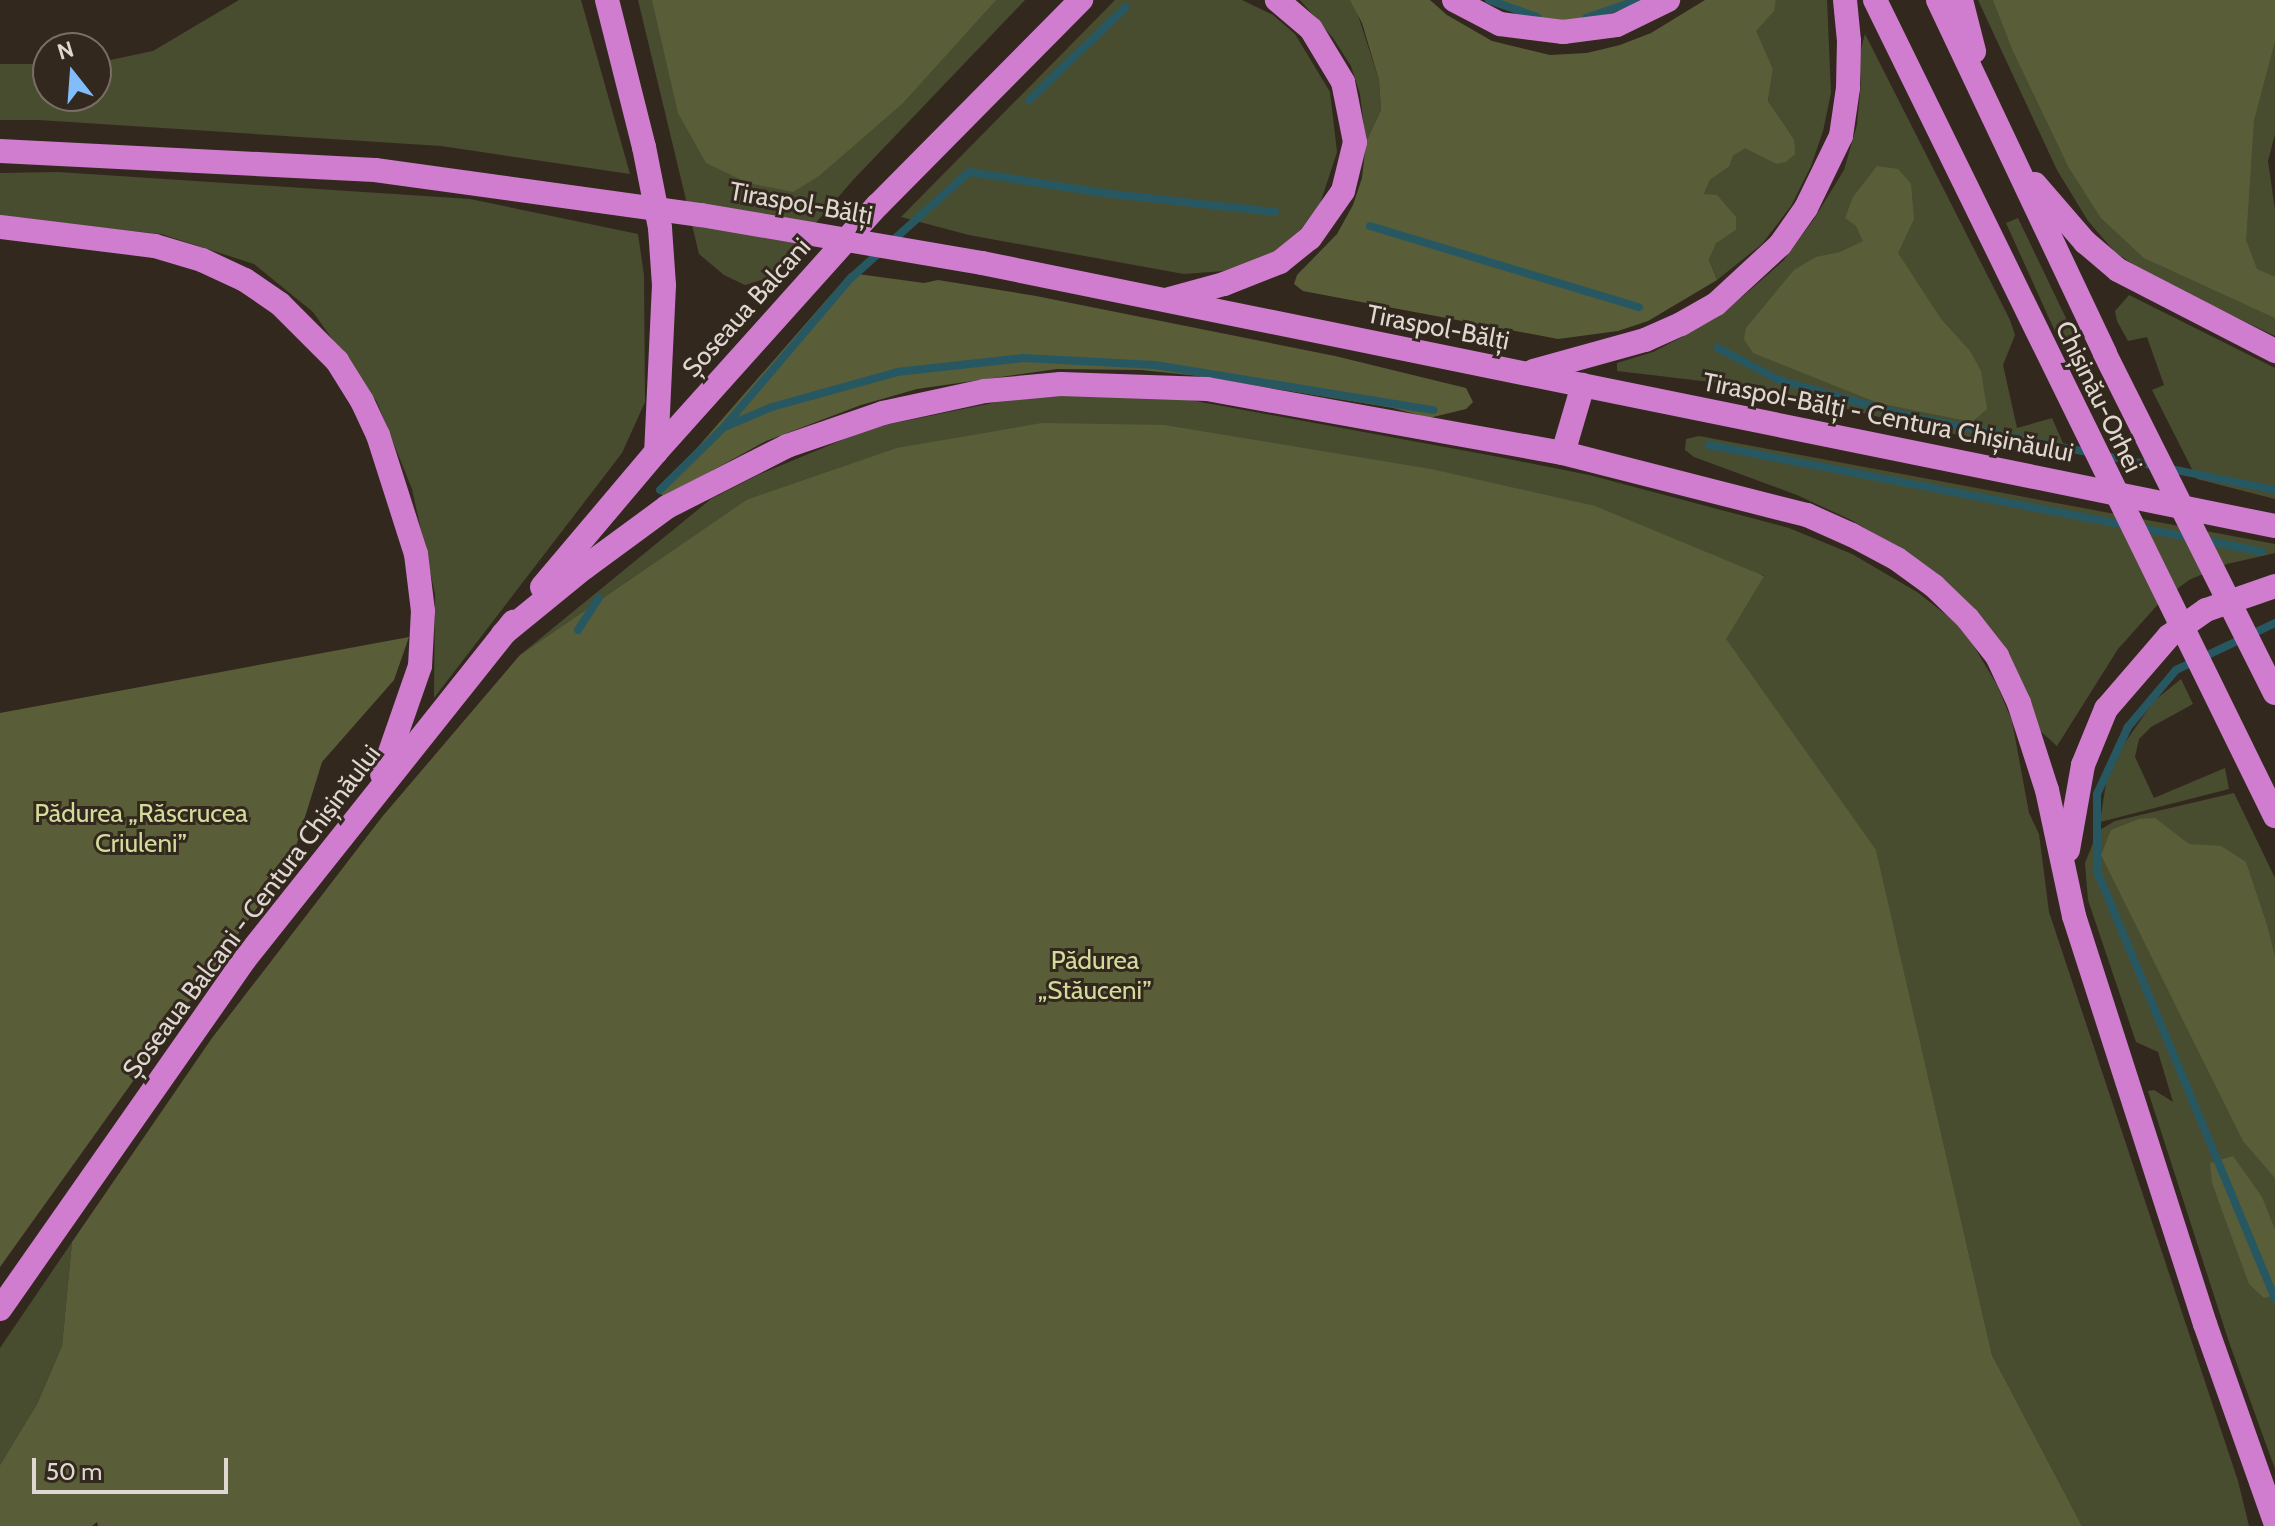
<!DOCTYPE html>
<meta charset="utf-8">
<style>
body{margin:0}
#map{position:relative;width:2275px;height:1526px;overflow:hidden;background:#33281e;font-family:Cabin,sans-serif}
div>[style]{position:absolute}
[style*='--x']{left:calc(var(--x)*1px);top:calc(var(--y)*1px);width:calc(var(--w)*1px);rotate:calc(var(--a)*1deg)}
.green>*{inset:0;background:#494d30}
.forest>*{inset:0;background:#595e39}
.stream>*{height:8px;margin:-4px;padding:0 4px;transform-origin:4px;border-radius:4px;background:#275862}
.highway>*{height:24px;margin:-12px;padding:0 12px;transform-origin:12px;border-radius:12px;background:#d07dd0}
span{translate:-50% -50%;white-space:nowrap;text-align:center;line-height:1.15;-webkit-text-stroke:6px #33281e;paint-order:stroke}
.street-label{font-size:26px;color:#dfd8d1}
.park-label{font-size:26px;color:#d3db9a}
.north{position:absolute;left:32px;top:32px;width:80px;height:80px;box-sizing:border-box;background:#33281e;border:2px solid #786e66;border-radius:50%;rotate:343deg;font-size:22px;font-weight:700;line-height:32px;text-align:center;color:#dfd8d1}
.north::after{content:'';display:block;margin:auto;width:28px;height:36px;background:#80bdfa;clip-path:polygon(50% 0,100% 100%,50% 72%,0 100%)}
.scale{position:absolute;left:32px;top:1458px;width:196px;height:36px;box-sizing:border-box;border:4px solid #dfd8d1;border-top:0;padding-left:10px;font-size:24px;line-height:28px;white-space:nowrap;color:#dfd8d1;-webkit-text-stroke:6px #33281e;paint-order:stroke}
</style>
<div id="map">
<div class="green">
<i style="clip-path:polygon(239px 0,581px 0,630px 174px,441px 146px,39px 120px,0 120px,0 64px,48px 64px,48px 96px,96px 96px,96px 63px,153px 51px)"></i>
<i style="clip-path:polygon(638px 0,1025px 0,853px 180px,768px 278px,745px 285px,724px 275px,699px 254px)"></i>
<i style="clip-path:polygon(1115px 0,1242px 0,1273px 15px,1295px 34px,1330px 92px,1337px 152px,1320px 204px,1301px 229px,1269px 257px,1224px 271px,1184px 274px,969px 235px,901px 217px)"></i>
<i style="clip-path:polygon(1300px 0,1350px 0,1355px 6px,1379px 80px,1381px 110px,1366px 142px,1360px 94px,1351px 66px,1333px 38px)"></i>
<i style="clip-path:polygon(1776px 0,1827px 0,1831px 93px,1823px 131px,1811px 166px,1791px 206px,1762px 244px,1717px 280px,1709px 260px,1716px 242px,1736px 230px,1704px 194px,1710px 180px,1730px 166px,1733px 156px,1745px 147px,1776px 164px,1794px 139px,1768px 101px,1773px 69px,1755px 31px,1773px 11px)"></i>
<i style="clip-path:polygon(1978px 0,2275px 0,2275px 134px,2268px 161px,2275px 210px,2275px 336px,2150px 276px,2115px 252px,2088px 221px,2057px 170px)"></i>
<i style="clip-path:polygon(1865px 34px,2010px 320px,2015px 335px,2003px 365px,2017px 428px,2052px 418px,2069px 457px,1920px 427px,1762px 388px,1617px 371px,1617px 363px,1653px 352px,1682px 337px,1742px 297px,1783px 261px,1814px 219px,1844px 170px,1857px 125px,1861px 83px,1859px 56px)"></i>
<i style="clip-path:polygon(58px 172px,470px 199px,638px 234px,644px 275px,645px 402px,622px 453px,434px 698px,435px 594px,412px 489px,377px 402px,313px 312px,254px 264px,161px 234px,0 217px,0 173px)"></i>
<i style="clip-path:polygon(2018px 218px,2086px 360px,2068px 360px,2006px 223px)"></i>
<i style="clip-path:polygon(2129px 295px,2275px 368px,2275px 499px,2197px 479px,2152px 390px,2164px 385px,2147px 337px,2128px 341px,2117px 321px,2115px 311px)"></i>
<i style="clip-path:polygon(1086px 394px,1190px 400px,1499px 457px,1589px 475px,1789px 528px,1852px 554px,1917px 592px,1963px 628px,1997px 685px,2012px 721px,2029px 813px,2039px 834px,2049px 912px,2238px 1481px,2249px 1526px,2082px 1526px,1992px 1355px,1876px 851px,1725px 639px,1764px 575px,746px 500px,520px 655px,711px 499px,760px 474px,871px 428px,1007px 400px)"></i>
<i style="clip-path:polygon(1699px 436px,2275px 544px,2275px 553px,2227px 564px,2189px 580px,2161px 601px,2118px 649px,2057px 746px,2037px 728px,1903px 550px,1851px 520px,1797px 495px,1694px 457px,1685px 450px,1686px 439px)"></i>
<i style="clip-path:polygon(2181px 679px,2193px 704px,2151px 727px,2139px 739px,2135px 757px,2154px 798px,2225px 768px,2229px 789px,2100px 822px,2106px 783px,2126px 741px,2154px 701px)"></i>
<i style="clip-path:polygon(2234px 793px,2275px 878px,2275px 1469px,2229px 1342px,2148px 1091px,2154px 1090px,2173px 1102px,2158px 1052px,2136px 1042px,2088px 900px,2085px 863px,2098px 831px,2115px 821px)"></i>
<i style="clip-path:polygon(72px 1242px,62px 1346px,37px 1404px,0 1465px,0 1348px)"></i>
</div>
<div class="forest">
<i style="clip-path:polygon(652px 0,996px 0,903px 103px,819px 176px,793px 192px,748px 183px,706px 163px,678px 113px)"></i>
<i style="clip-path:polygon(1350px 0,1430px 0,1447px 15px,1492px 41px,1550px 55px,1587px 53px,1620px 45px,1651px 33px,1705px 0,1776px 0,1774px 11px,1756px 31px,1773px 69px,1768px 101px,1794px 139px,1795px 154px,1786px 162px,1776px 164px,1745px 148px,1733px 156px,1730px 166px,1710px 180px,1704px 194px,1717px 195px,1736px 217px,1736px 230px,1716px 243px,1709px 260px,1717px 280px,1648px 321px,1618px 331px,1558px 339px,1303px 291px,1294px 284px,1297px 275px,1337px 234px,1353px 205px,1362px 178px,1366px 142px,1381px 110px,1379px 80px,1362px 23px)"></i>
<i style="clip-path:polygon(1489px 0,1638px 0,1585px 18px,1557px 21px,1526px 15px)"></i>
<i style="clip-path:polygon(1993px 0,2275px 0,2275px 41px,2254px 120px,2246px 240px,2257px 269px,2275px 277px,2275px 318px,2144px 258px,2101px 218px,2069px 168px,2012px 49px)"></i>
<i style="clip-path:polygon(1877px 166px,1898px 169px,1911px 184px,1914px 219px,1898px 253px,1941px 319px,1970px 351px,1981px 371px,1987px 409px,1972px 422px,1878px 403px,1753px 353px,1744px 339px,1746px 328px,1794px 270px,1816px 257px,1840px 252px,1863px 241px,1856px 226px,1845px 218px,1853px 197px)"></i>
<i style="clip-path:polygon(850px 273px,924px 283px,938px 280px,1036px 296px,1335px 356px,1466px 388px,1473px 402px,1466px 409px,1429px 418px,1393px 408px,1199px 376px,1141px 370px,1057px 369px,917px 389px,861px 405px,766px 441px,664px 497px,656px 489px,697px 448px)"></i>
<i style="clip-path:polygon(1042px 423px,1164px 425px,1431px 469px,1595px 506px,1764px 576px,1726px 639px,1876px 850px,1992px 1355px,2082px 1526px,98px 1526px,97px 1522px,92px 1526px,0 1526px,0 1465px,37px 1404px,62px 1346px,72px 1242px,212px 1038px,382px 817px,520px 655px,746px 500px,897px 448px)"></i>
<i style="clip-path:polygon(409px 637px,394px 680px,322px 762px,292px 859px,0 1267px,0 713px)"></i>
<i style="clip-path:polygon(2155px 818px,2189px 844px,2221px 846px,2246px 862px,2267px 925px,2275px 957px,2275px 1178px,2243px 1141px,2101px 855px,2111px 830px,2139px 819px)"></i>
<i style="clip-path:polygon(2233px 1156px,2262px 1197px,2275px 1230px,2275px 1295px,2264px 1298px,2249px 1284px,2212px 1183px,2210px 1163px)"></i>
</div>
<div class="stream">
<i style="--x:1489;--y:0;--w:51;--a:19.5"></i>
<i style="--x:1586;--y:18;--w:55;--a:-19.1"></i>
<i style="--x:1029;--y:100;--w:134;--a:-43.8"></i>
<i style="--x:1370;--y:226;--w:281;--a:16.8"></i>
<i style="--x:1718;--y:348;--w:69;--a:27.7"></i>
<i style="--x:1779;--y:380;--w:134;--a:15.6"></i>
<i style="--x:1908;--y:416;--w:374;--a:11.4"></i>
<i style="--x:727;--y:426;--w:49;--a:-22.9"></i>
<i style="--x:772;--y:407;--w:130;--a:-15.6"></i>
<i style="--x:897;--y:372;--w:127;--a:-6.3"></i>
<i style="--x:1023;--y:358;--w:132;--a:3"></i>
<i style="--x:1155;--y:365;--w:282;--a:9.2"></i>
<i style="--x:1709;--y:445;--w:491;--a:10.9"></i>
<i style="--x:660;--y:490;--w:90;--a:-44.5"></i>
<i style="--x:724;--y:427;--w:196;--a:-49.6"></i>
<i style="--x:851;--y:278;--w:159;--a:-41.9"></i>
<i style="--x:969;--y:172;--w:136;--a:8.9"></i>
<i style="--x:1103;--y:193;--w:173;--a:6.3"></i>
<i style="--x:2204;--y:540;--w:59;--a:11.7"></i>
<i style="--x:2275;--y:623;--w:110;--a:154.6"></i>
<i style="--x:2176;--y:670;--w:75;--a:130.1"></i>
<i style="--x:2128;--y:727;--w:74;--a:114.8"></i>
<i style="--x:2097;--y:794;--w:77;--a:90"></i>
<i style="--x:2097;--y:871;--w:463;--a:67.4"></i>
<i style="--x:578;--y:630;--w:38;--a:-57"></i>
</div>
<div class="highway">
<i style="--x:607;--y:0;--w:152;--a:75.9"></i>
<i style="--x:644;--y:147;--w:83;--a:78.8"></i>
<i style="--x:660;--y:228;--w:57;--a:86"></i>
<i style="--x:664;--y:285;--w:167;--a:92.7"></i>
<i style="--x:1454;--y:0;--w:52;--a:27.6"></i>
<i style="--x:1500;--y:24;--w:64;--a:7.2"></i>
<i style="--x:1563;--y:32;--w:54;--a:-7.4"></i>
<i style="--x:1617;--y:25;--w:57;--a:-26.1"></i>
<i style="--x:1875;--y:0;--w:909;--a:63.89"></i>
<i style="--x:1938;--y:0;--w:391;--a:64.7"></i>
<i style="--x:2105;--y:354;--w:379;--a:63.4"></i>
<i style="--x:1961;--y:0;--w:53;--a:75.7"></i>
<i style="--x:0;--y:151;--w:375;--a:2.9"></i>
<i style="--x:375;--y:170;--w:329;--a:7.9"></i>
<i style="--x:701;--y:215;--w:285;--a:9.7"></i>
<i style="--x:982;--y:263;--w:1319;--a:11.5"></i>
<i style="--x:2035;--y:184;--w:77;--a:49.2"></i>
<i style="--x:2085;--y:242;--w:43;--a:40.3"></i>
<i style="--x:2118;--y:270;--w:177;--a:27.3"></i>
<i style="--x:0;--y:227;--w:156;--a:7"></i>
<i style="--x:155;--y:246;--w:49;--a:16.6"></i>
<i style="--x:202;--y:260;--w:47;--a:24.9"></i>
<i style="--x:245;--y:280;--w:42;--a:34.4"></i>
<i style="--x:280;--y:304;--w:81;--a:45"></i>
<i style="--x:337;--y:361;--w:47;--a:58"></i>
<i style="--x:362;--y:401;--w:38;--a:65"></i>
<i style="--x:378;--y:435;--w:125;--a:72.3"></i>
<i style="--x:416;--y:554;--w:57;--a:83"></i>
<i style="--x:423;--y:611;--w:55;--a:93.1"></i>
<i style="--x:420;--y:666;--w:115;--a:109.2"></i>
<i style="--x:1169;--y:299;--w:57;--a:-15.3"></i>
<i style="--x:1224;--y:284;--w:60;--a:-21.4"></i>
<i style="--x:1280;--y:262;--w:38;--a:-39"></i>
<i style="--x:1310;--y:238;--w:57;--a:-54.9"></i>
<i style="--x:1343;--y:191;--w:50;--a:-76.2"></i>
<i style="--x:1355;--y:142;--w:61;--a:-101.3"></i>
<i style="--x:1343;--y:82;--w:62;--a:-121.1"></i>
<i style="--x:1311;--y:29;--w:45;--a:-139.5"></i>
<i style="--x:1533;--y:371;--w:116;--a:-15.5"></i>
<i style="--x:1645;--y:340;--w:39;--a:-24"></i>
<i style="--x:1681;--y:324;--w:40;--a:-29.7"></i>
<i style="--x:1716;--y:304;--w:87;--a:-42.7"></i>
<i style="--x:1780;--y:245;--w:45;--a:-54.9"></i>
<i style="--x:1806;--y:208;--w:80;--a:-64.1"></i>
<i style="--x:1841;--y:136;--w:49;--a:-81.7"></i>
<i style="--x:1848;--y:88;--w:47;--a:-88.8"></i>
<i style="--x:1849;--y:41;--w:41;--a:-95.6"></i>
<i style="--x:1563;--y:453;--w:71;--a:-73.6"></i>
<i style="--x:542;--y:587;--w:177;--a:-49.8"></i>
<i style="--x:656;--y:452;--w:332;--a:-48.1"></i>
<i style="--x:878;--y:205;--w:289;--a:-45.3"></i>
<i style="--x:503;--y:634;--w:104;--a:-39.2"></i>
<i style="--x:584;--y:568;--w:103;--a:-36.3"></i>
<i style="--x:667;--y:507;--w:135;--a:-26.9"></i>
<i style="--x:787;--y:446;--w:102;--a:-19"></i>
<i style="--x:883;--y:413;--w:104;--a:-12.2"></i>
<i style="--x:985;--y:391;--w:76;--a:-5.3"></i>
<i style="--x:1061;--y:384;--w:146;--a:2"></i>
<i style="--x:1207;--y:389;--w:362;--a:10.2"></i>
<i style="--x:1563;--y:453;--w:252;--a:14.3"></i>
<i style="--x:1807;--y:515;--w:49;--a:24"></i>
<i style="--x:1852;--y:535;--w:51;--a:28.1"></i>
<i style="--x:1897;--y:559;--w:46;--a:36.1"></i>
<i style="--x:1934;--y:586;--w:47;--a:44.1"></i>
<i style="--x:1968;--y:619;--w:47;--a:51.9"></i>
<i style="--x:1997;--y:656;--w:52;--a:64.9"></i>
<i style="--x:2019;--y:703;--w:91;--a:72.2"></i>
<i style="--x:2047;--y:790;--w:129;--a:77.9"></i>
<i style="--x:2074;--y:916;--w:429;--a:72.2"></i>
<i style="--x:2205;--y:1324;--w:210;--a:70.5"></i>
<i style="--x:2068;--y:850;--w:86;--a:-80"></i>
<i style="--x:2083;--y:765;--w:61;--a:-67.7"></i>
<i style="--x:2106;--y:709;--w:96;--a:-49.2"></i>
<i style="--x:2169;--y:636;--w:45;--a:-35.1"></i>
<i style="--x:2206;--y:610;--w:73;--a:-19.2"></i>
<i style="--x:0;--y:1309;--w:427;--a:-55"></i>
<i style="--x:245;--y:959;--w:431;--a:-51.5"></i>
</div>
<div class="street-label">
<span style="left:801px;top:204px;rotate:10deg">Tiraspol-Bălți</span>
<span style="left:747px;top:308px;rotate:-48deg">Șoseaua Balcani</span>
<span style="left:1438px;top:328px;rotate:11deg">Tiraspol-Bălți</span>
<span style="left:2098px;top:397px;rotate:64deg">Chișinău-Orhei</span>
<span style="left:1888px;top:418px;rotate:11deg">Tiraspol-Bălți - Centura Chișinăului</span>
<span style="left:252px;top:912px;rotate:-53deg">Șoseaua Balcani - Centura Chișinăului</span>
</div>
<div class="park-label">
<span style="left:141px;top:829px">Pădurea „Răscrucea<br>Criuleni”</span>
<span style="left:1095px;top:976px">Pădurea<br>„Stăuceni”</span>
</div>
<div class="north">N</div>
<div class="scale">50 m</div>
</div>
